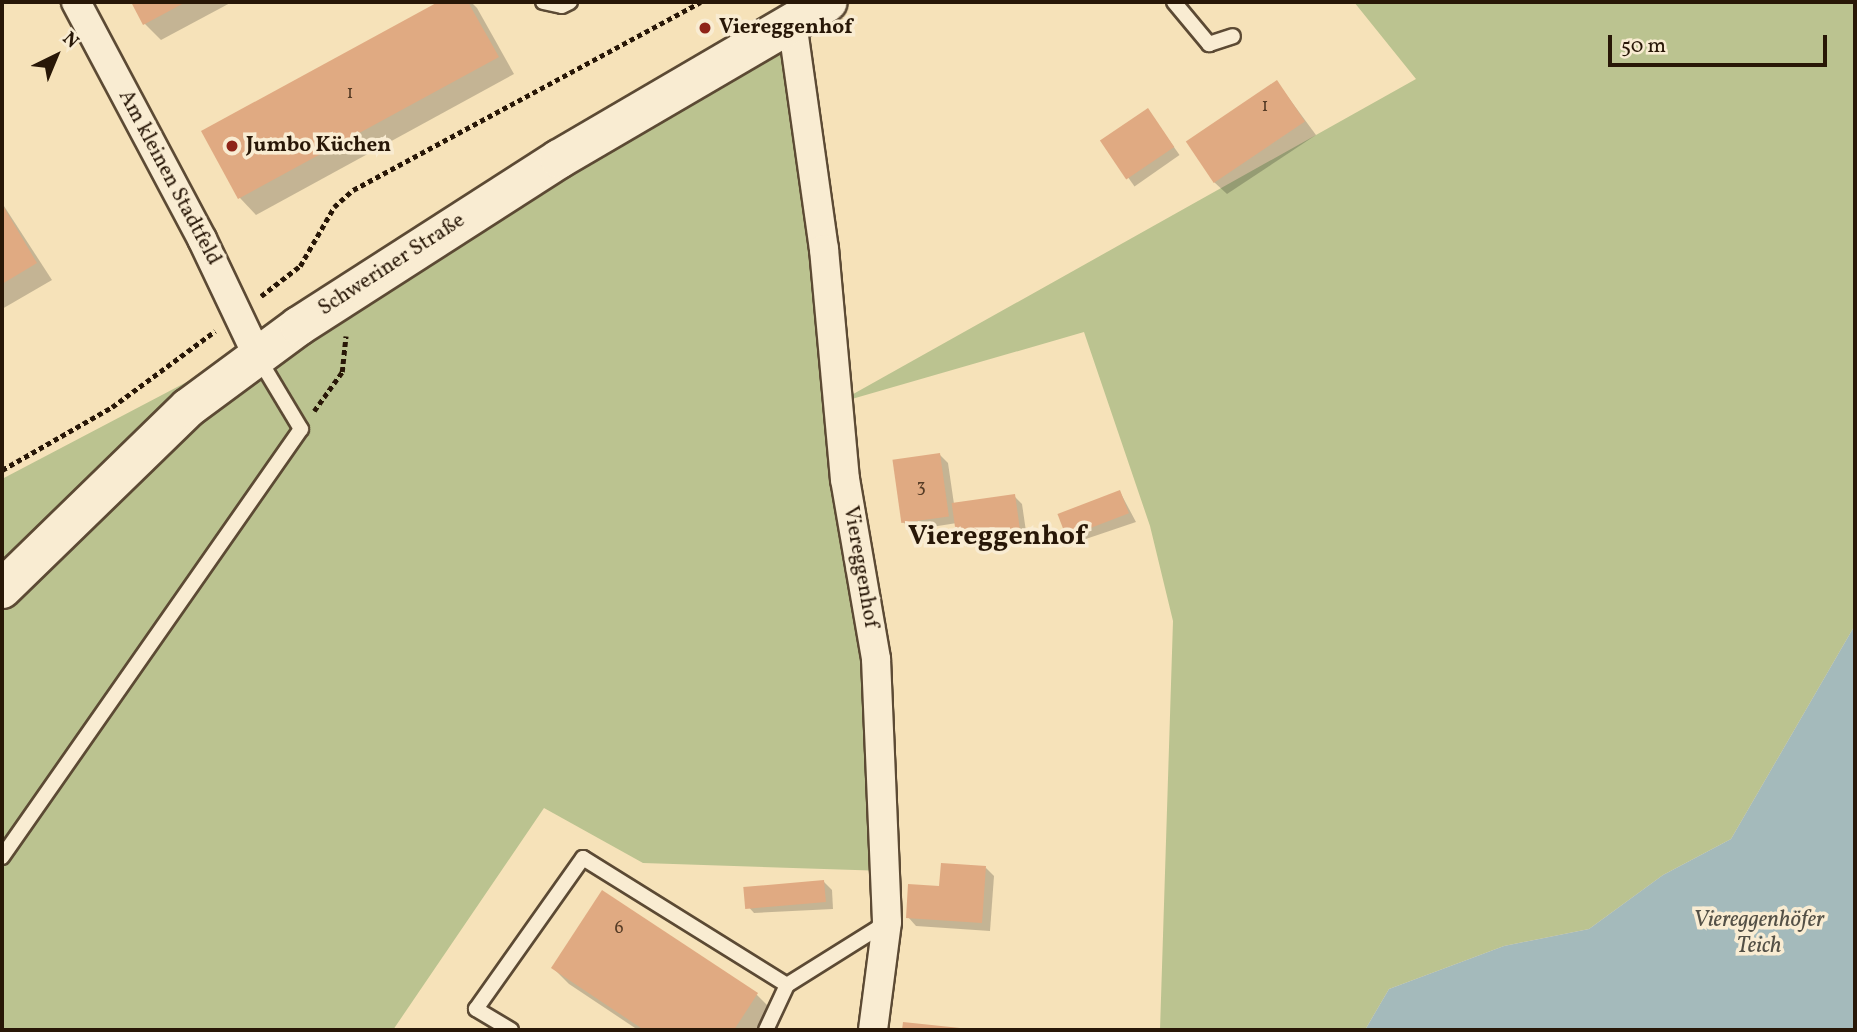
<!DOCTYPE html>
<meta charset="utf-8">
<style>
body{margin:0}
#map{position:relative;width:1857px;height:1032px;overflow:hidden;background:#f6e2b9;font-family:Vollkorn,serif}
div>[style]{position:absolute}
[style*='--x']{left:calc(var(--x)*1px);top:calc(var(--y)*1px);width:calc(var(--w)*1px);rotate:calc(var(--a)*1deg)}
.green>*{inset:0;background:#bbc390}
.water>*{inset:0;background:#a4babb}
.shadow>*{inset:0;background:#0003;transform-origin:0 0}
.building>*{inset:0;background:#e0aa82;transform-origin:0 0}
.path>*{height:4.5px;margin-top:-2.25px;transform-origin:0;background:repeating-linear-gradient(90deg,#281707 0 5px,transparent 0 8.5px)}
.roads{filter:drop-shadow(2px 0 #5c4a34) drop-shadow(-2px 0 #5c4a34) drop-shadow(0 2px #5c4a34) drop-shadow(0 -2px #5c4a34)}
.lane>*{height:14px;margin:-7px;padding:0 7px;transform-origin:7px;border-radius:7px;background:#f9ecd2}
.street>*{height:28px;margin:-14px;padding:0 14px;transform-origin:14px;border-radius:14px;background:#f9ecd2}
.secondary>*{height:38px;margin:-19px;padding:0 19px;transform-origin:19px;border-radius:19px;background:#f9ecd2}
.dots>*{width:19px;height:19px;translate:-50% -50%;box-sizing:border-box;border:4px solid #f9ecd2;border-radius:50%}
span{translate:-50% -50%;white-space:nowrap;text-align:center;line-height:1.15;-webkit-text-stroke:7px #f9ecd2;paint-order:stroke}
.number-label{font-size:18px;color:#563c26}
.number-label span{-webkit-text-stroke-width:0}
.poi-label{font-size:21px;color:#281707;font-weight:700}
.left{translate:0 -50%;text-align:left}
.street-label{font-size:21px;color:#281707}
.water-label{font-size:23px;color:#535046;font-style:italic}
.district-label{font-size:28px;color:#281707;font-weight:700}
.frame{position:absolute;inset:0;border:4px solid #281707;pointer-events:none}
.north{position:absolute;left:21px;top:21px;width:70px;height:70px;-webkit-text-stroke:5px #f9ecd2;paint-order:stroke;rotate:43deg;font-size:19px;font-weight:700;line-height:28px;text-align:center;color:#281707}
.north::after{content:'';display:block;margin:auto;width:24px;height:32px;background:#281707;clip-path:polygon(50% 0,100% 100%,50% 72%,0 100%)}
.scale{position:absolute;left:1608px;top:35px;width:219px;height:32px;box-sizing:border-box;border:4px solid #281707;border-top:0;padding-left:9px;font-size:21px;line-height:24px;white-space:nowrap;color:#281707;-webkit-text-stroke:5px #f9ecd2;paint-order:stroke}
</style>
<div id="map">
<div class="green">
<i style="clip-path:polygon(1354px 2px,1855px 2px,1855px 625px,1731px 839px,1663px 875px,1589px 929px,1504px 946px,1389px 989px,1365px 1030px,1160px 1030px,1173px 621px,1150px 526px,1084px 332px,838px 403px,886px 871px,643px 863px,544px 808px,393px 1030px,2px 1030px,2px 479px,240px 354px,792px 33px,839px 402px,1416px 79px)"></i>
</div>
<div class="water">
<i style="clip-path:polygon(1855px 625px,1855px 1030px,1365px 1030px,1389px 989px,1504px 946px,1589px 929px,1663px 875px,1731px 839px)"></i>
</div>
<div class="shadow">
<i style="clip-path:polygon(133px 2px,232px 2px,161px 40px,145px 24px)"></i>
<i style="clip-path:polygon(442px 2px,471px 2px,477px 8px,514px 74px,256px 215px,240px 198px,203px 132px)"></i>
<i style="clip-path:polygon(1277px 82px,1316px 135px,1227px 194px,1214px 182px)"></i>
<i style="left:1148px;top:110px;width:55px;height:55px;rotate:55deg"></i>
<i style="clip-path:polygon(2px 203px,52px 280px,2px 309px)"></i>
<i style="clip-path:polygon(940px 455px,948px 463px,954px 504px,1014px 496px,1022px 504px,1027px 538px,967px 547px,959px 539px,957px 523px,912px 530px,903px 522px)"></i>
<i style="clip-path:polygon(1120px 492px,1136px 522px,1074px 543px,1066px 535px)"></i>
<i style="clip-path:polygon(986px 868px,994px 876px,990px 931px,916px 926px,908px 917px)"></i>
<i style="clip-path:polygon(824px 882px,832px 890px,833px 909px,754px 913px,746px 904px)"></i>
<i style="clip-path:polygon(553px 968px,757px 995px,773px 1011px,760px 1030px,638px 1030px,569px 984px)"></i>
</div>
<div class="building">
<i style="clip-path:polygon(131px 2px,186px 2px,143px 25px)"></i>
<i style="clip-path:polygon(438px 2px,468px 2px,499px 57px,238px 199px,201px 131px)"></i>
<i style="left:1277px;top:80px;width:50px;height:110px;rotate:56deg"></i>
<i style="left:1148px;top:108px;width:47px;height:58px;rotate:56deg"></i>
<i style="clip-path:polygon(2px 204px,37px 263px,2px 284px)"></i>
<i style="left:940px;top:453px;width:64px;height:48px;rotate:82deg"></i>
<i style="left:1120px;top:490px;width:25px;height:67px;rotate:69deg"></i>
<i style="left:1015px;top:494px;width:36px;height:64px;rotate:82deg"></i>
<i style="clip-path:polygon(941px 863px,986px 866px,982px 923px,906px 918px,908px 884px,939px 886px)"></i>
<i style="left:824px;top:880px;width:22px;height:81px;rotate:85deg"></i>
<i style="clip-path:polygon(602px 890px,758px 993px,734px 1030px,644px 1030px,551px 968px)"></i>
<i style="clip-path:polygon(903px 1022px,960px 1028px,960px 1030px,902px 1030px)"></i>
</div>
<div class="path">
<i style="--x:261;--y:296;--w:49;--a:-37.6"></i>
<i style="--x:300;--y:266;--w:68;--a:-60"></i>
<i style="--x:334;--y:207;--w:25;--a:-42"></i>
<i style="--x:353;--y:190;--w:395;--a:-28.4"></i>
<i style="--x:314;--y:411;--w:48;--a:-54.3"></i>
<i style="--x:342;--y:372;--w:36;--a:-84"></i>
<i style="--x:2;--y:470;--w:127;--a:-29.8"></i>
<i style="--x:112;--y:407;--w:128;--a:-36.4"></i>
</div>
<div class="roads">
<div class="lane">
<i style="--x:543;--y:2;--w:19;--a:12"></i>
<i style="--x:562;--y:6;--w:9;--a:-27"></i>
<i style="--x:1174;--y:2;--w:55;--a:50.2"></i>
<i style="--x:1209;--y:44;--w:25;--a:-18"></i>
<i style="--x:2;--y:857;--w:522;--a:-55.06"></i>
<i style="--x:301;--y:429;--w:82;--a:-121"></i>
<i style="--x:511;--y:1030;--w:41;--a:-149"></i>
<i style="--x:476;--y:1009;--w:185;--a:-54.7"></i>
<i style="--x:583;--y:858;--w:240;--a:31.9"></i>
<i style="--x:787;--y:985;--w:117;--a:-32.1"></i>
<i style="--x:766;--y:1030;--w:50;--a:-65"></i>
</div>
<div class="street">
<i style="--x:76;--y:2;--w:268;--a:62"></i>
<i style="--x:202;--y:239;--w:131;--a:64.6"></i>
<i style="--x:792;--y:22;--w:229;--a:82"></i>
<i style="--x:824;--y:249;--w:231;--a:84.8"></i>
<i style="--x:845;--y:479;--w:183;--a:80.2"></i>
<i style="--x:876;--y:659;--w:263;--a:87.6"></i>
<i style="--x:887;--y:922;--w:109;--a:97.4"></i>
</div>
<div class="secondary">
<i style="--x:2;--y:589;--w:260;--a:-44.2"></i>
<i style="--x:188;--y:408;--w:138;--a:-36.5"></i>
<i style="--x:299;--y:326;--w:309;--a:-32.7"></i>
<i style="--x:559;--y:159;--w:311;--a:-30.3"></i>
</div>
</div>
<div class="dots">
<i style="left:705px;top:28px;background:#8f2418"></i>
<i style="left:232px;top:146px;background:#8f2418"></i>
</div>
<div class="number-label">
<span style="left:350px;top:94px">1</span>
<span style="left:1265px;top:107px">1</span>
<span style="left:921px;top:488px">3</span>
<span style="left:619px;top:929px">6</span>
</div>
<div class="poi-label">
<span class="left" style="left:719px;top:28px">Viereggenhof</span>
<span class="left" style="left:246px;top:146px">Jumbo Küchen</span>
</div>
<div class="street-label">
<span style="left:169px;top:178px;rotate:62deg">Am kleinen Stadtfeld</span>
<span style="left:392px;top:265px;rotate:-33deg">Schweriner Straße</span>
<span style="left:860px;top:567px;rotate:80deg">Viereggenhof</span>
</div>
<div class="water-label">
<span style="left:1759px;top:933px">Viereggenhöfer<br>Teich</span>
</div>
<div class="district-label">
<span style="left:997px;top:537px">Viereggenhof</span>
</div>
<div class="frame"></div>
<div class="north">N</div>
<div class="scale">50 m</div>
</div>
